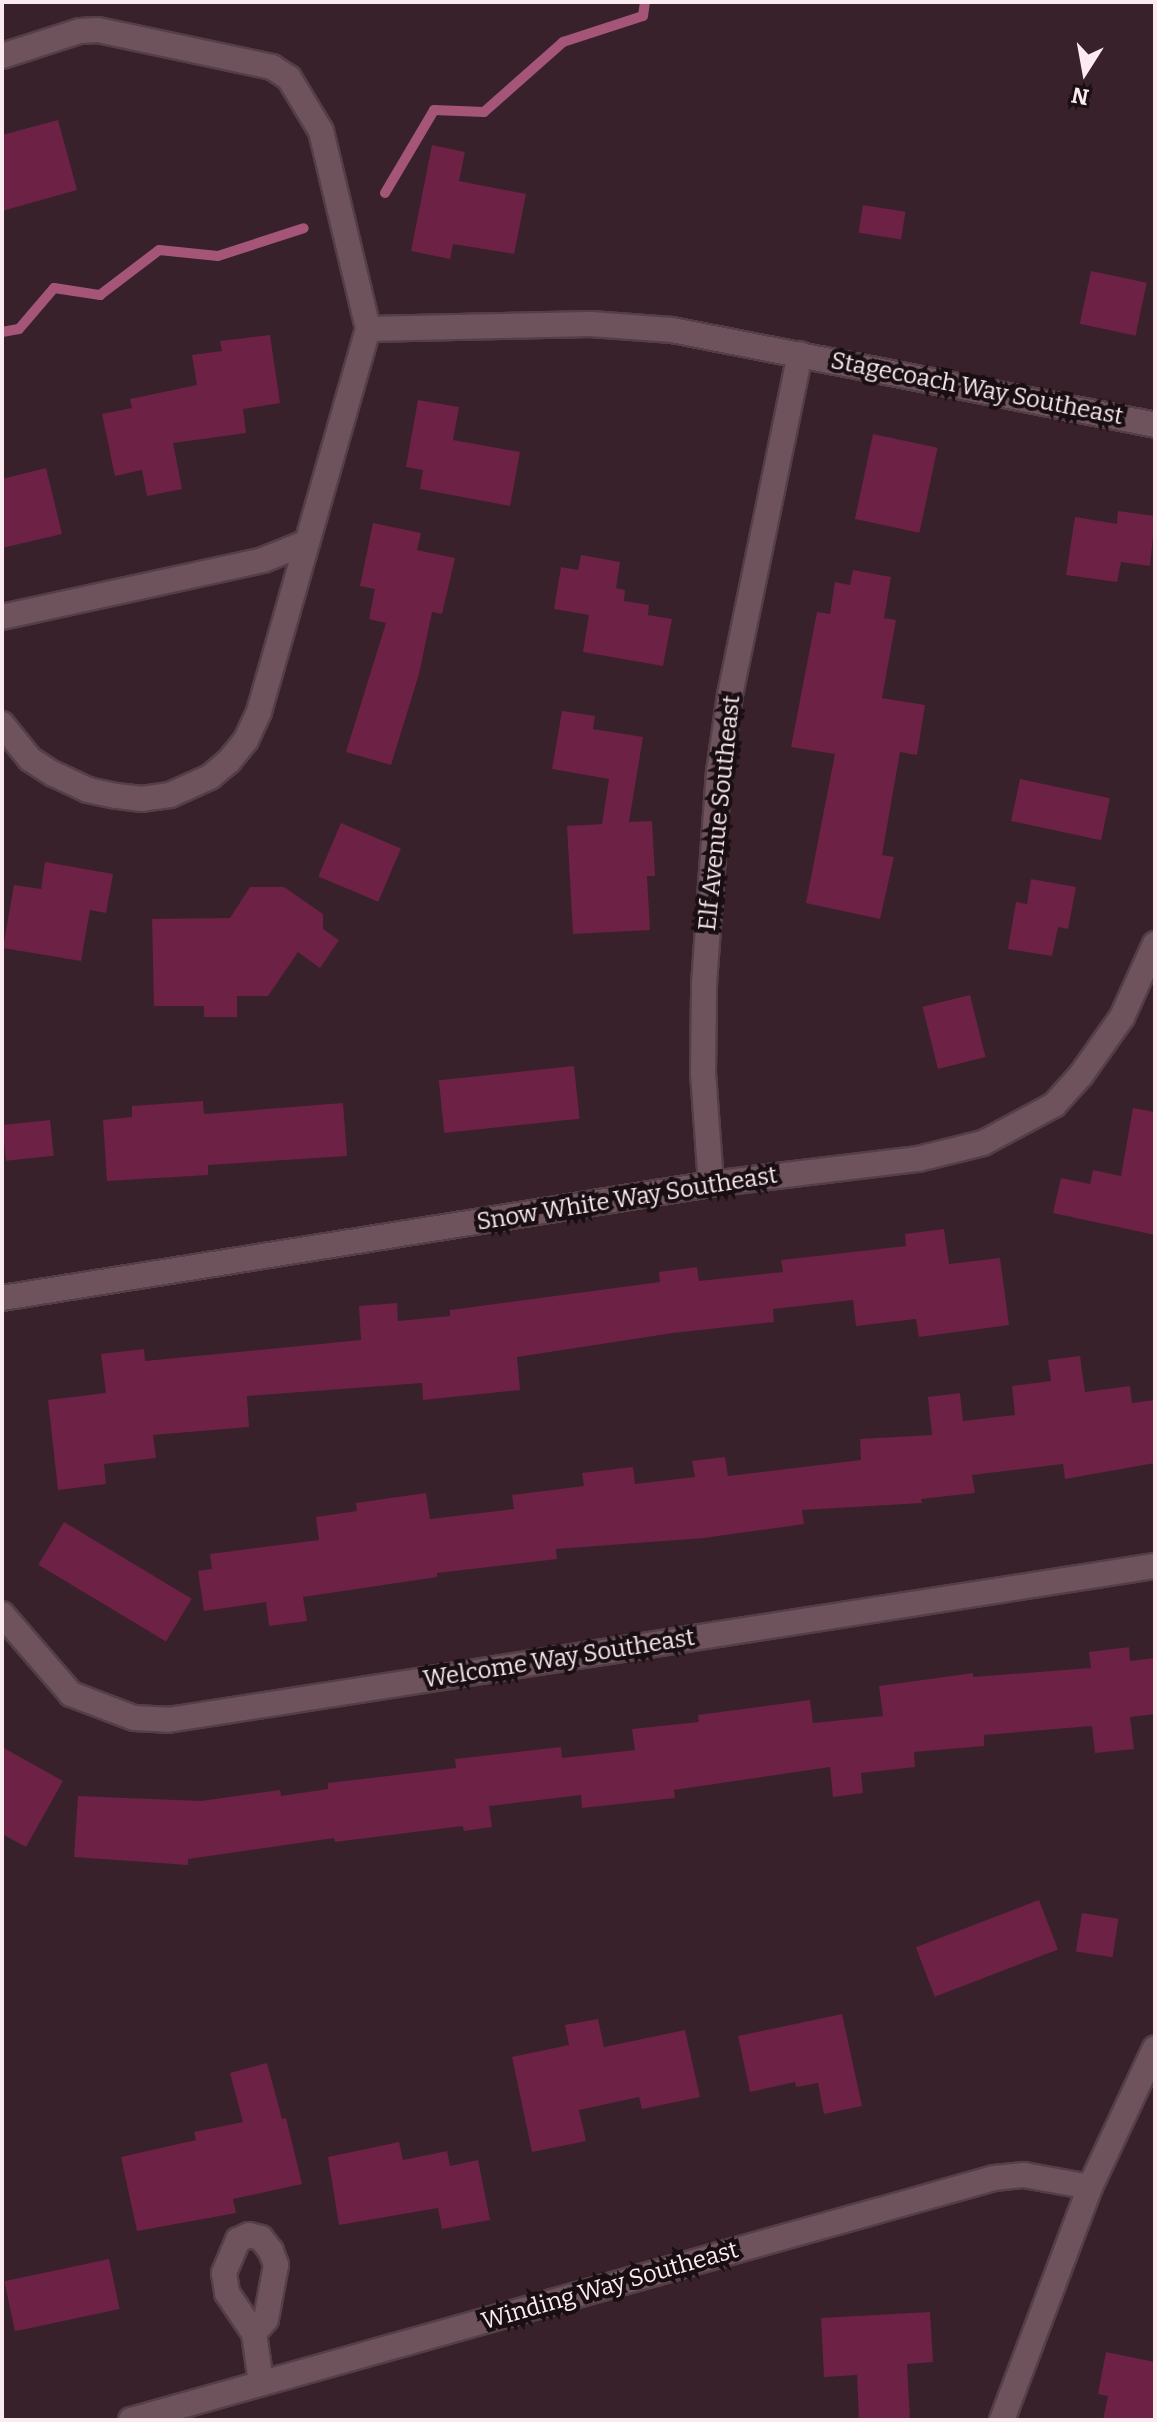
<!DOCTYPE html>
<style>
body{margin:0}
#map{position:relative;width:1157px;height:2422px;overflow:hidden;background:#38212a;font-family:Bitter,serif}
div>[style]{position:absolute}
[style*='--x']{left:calc(var(--x)*1px);top:calc(var(--y)*1px);width:calc(var(--w)*1px);rotate:calc(var(--a)*1deg)}
.stream>*{height:10px;margin:-5px;padding:0 5px;transform-origin:5px;border-radius:5px;background:#a55577}
.building>*{inset:0;background:#6c2145;transform-origin:0 0}
.roads{filter:drop-shadow(2px 0 #543f48) drop-shadow(-2px 0 #543f48) drop-shadow(0 2px #543f48) drop-shadow(0 -2px #543f48)}
.minor>*{height:24px;margin:-12px;padding:0 12px;transform-origin:12px;border-radius:12px;background:#6e535d}
span{translate:-50% -50%;white-space:nowrap;text-align:center;line-height:1.15;-webkit-text-stroke:8px #190e12;paint-order:stroke}
.street-label{font-size:24px;color:#fbeaf0}
.frame{position:absolute;inset:0;border:4px solid #fbeaf0;pointer-events:none}
.north{position:absolute;left:1045px;top:32px;width:80px;height:80px;-webkit-text-stroke:6px #190e12;paint-order:stroke;rotate:191deg;font-size:22px;font-weight:700;line-height:32px;text-align:center;color:#fbeaf0}
.north::after{content:'';display:block;margin:auto;width:28px;height:36px;background:#fbeaf0;clip-path:polygon(50% 0,100% 100%,50% 72%,0 100%)}
</style>
<div id="map">
<div class="stream">
<i style="--x:385;--y:193;--w:96;--a:-59.4"></i>
<i style="--x:434;--y:110;--w:50;--a:2.3"></i>
<i style="--x:484;--y:112;--w:106;--a:-41.5"></i>
<i style="--x:563;--y:42;--w:84;--a:-18"></i>
<i style="--x:643;--y:16;--w:14;--a:-82"></i>
<i style="--x:2;--y:332;--w:17;--a:-10"></i>
<i style="--x:19;--y:329;--w:54;--a:-49.5"></i>
<i style="--x:54;--y:288;--w:47;--a:8.7"></i>
<i style="--x:100;--y:295;--w:74;--a:-37.3"></i>
<i style="--x:159;--y:250;--w:59;--a:5.8"></i>
<i style="--x:218;--y:256;--w:90;--a:-18"></i>
</div>
<div class="building">
<i style="clip-path:polygon(58px 120px,77px 190px,2px 211px,2px 135px)"></i>
<i style="clip-path:polygon(432px 145px,465px 152px,459px 181px,526px 194px,514px 254px,453px 244px,450px 259px,411px 251px)"></i>
<i style="left:863px;top:205px;width:43px;height:28px;rotate:9deg"></i>
<i style="left:1091px;top:271px;width:57px;height:54px;rotate:12deg"></i>
<i style="clip-path:polygon(270px 335px,280px 403px,243px 409px,246px 433px,173px 443px,182px 489px,147px 496px,142px 470px,115px 476px,102px 414px,132px 408px,130px 399px,197px 385px,192px 355px,222px 351px,220px 341px)"></i>
<i style="clip-path:polygon(418px 400px,459px 407px,453px 440px,520px 452px,510px 506px,420px 489px,423px 470px,406px 467px)"></i>
<i style="left:873px;top:434px;width:66px;height:87px;rotate:12deg"></i>
<i style="clip-path:polygon(46px 468px,62px 534px,2px 548px,2px 479px)"></i>
<i style="clip-path:polygon(1118px 511px,1155px 516px,1150px 566px,1121px 562px,1117px 582px,1066px 575px,1075px 517px,1117px 524px)"></i>
<i style="clip-path:polygon(373px 523px,421px 533px,417px 550px,455px 558px,442px 614px,432px 612px,419px 674px,391px 765px,346px 752px,386px 623px,369px 619px,375px 589px,360px 586px)"></i>
<i style="clip-path:polygon(581px 555px,620px 562px,616px 588px,625px 590px,624px 601px,649px 605px,648px 615px,672px 619px,663px 666px,583px 652px,589px 615px,554px 609px,561px 567px,578px 570px)"></i>
<i style="clip-path:polygon(853px 570px,891px 577px,884px 618px,896px 620px,882px 698px,925px 705px,917px 755px,900px 752px,882px 855px,894px 857px,880px 919px,806px 903px,835px 754px,791px 747px,817px 612px,830px 614px,835px 582px,850px 585px)"></i>
<i style="clip-path:polygon(562px 711px,595px 716px,593px 729px,643px 737px,629px 822px,652px 821px,655px 876px,647px 876px,650px 930px,573px 934px,567px 826px,602px 824px,609px 779px,552px 769px)"></i>
<i style="left:1020px;top:779px;width:92px;height:43px;rotate:12deg"></i>
<i style="left:341px;top:823px;width:65px;height:58px;rotate:23deg"></i>
<i style="clip-path:polygon(45px 862px,113px 874px,106px 913px,90px 910px,81px 961px,3px 948px,14px 885px,41px 889px)"></i>
<i style="clip-path:polygon(1031px 879px,1076px 887px,1068px 929px,1058px 927px,1052px 956px,1008px 949px,1016px 902px,1027px 904px)"></i>
<i style="clip-path:polygon(250px 887px,284px 887px,323px 914px,323px 929px,339px 940px,320px 968px,298px 952px,268px 996px,237px 996px,237px 1017px,204px 1017px,204px 1006px,154px 1006px,152px 919px,230px 918px)"></i>
<i style="left:970px;top:995px;width:64px;height:49px;rotate:76deg"></i>
<i style="left:574px;top:1066px;width:53px;height:136px;rotate:84deg"></i>
<i style="clip-path:polygon(203px 1101px,204px 1114px,343px 1103px,347px 1156px,208px 1165px,208px 1175px,107px 1181px,103px 1120px,132px 1117px,132px 1106px)"></i>
<i style="clip-path:polygon(1133px 1108px,1155px 1112px,1155px 1235px,1053px 1213px,1061px 1178px,1090px 1184px,1093px 1170px,1121px 1176px)"></i>
<i style="left:50px;top:1120px;width:36px;height:48px;rotate:84deg"></i>
<i style="clip-path:polygon(944px 1229px,949px 1264px,1000px 1258px,1009px 1325px,919px 1337px,916px 1319px,856px 1326px,853px 1300px,773px 1309px,774px 1322px,673px 1333px,517px 1357px,520px 1390px,423px 1400px,422px 1383px,247px 1396px,249px 1427px,153px 1435px,156px 1458px,104px 1464px,106px 1484px,58px 1490px,48px 1400px,106px 1393px,101px 1354px,144px 1349px,145px 1361px,361px 1340px,359px 1306px,397px 1303px,398px 1321px,450px 1316px,450px 1310px,660px 1282px,659px 1272px,697px 1267px,699px 1281px,783px 1272px,781px 1260px,906px 1246px,905px 1234px)"></i>
<i style="clip-path:polygon(1080px 1356px,1085px 1392px,1130px 1386px,1132px 1403px,1155px 1400px,1155px 1463px,1065px 1479px,1063px 1464px,972px 1475px,975px 1493px,921px 1499px,922px 1503px,802px 1510px,804px 1524px,704px 1538px,556px 1549px,557px 1559px,437px 1573px,437px 1577px,303px 1597px,307px 1621px,269px 1626px,266px 1602px,204px 1611px,198px 1571px,212px 1569px,210px 1554px,319px 1540px,316px 1517px,357px 1511px,356px 1503px,426px 1493px,430px 1519px,514px 1509px,512px 1495px,584px 1486px,582px 1473px,633px 1467px,635px 1484px,695px 1477px,692px 1461px,725px 1457px,728px 1476px,861px 1460px,860px 1439px,932px 1435px,928px 1397px,960px 1393px,963px 1421px,1015px 1415px,1012px 1386px,1051px 1381px,1048px 1360px)"></i>
<i style="left:64px;top:1522px;width:149px;height:50px;rotate:31deg"></i>
<i style="clip-path:polygon(1129px 1647px,1130px 1661px,1155px 1658px,1155px 1714px,1130px 1717px,1134px 1749px,1095px 1753px,1092px 1726px,984px 1735px,984px 1746px,914px 1752px,915px 1767px,861px 1773px,863px 1793px,833px 1797px,830px 1767px,674px 1790px,675px 1798px,582px 1808px,581px 1795px,489px 1806px,492px 1827px,464px 1831px,463px 1826px,335px 1842px,334px 1838px,188px 1859px,188px 1865px,74px 1857px,78px 1796px,201px 1801px,280px 1790px,281px 1796px,328px 1789px,328px 1783px,456px 1768px,455px 1759px,561px 1747px,562px 1758px,635px 1750px,632px 1729px,699px 1722px,698px 1715px,810px 1700px,813px 1723px,883px 1716px,879px 1686px,973px 1673px,973px 1677px,1091px 1668px,1089px 1652px)"></i>
<i style="clip-path:polygon(2px 1747px,63px 1781px,26px 1847px,2px 1834px)"></i>
<i style="left:1039px;top:1900px;width:53px;height:132px;rotate:69deg"></i>
<i style="left:1082px;top:1913px;width:37px;height:39px;rotate:9deg"></i>
<i style="clip-path:polygon(842px 2014px,862px 2106px,824px 2114px,818px 2083px,796px 2087px,795px 2082px,750px 2092px,738px 2036px)"></i>
<i style="clip-path:polygon(598px 2019px,604px 2047px,685px 2030px,700px 2097px,642px 2109px,639px 2097px,579px 2110px,586px 2141px,532px 2152px,512px 2057px,569px 2045px,565px 2025px)"></i>
<i style="clip-path:polygon(267px 2063px,282px 2119px,286px 2118px,302px 2184px,233px 2199px,236px 2213px,137px 2231px,121px 2157px,196px 2140px,194px 2132px,243px 2122px,230px 2073px)"></i>
<i style="clip-path:polygon(399px 2142px,403px 2160px,447px 2151px,450px 2166px,478px 2160px,490px 2220px,442px 2229px,438px 2208px,339px 2225px,328px 2157px)"></i>
<i style="left:109px;top:2259px;width:51px;height:107px;rotate:78deg"></i>
<i style="clip-path:polygon(930px 2312px,933px 2362px,907px 2364px,910px 2420px,859px 2420px,857px 2375px,824px 2377px,821px 2318px)"></i>
<i style="clip-path:polygon(1106px 2352px,1155px 2362px,1155px 2420px,1103px 2420px,1108px 2396px,1098px 2394px)"></i>
</div>
<div class="roads">
<div class="minor">
<i style="--x:2;--y:56;--w:82;--a:-17.8"></i>
<i style="--x:80;--y:31;--w:18;--a:-3"></i>
<i style="--x:98;--y:30;--w:178;--a:12"></i>
<i style="--x:272;--y:67;--w:20;--a:33"></i>
<i style="--x:289;--y:78;--w:62;--a:58.9"></i>
<i style="--x:321;--y:131;--w:204;--a:76.6"></i>
<i style="--x:368;--y:329;--w:398;--a:105.9"></i>
<i style="--x:259;--y:712;--w:31;--a:115"></i>
<i style="--x:246;--y:740;--w:27;--a:129"></i>
<i style="--x:229;--y:761;--w:25;--a:140"></i>
<i style="--x:210;--y:777;--w:44;--a:155.8"></i>
<i style="--x:170;--y:795;--w:28;--a:172"></i>
<i style="--x:142;--y:799;--w:26;--a:-173"></i>
<i style="--x:116;--y:796;--w:29;--a:-168"></i>
<i style="--x:88;--y:790;--w:38;--a:-155"></i>
<i style="--x:53;--y:774;--w:27;--a:-147"></i>
<i style="--x:30;--y:759;--w:45;--a:-128.7"></i>
<i style="--x:368;--y:329;--w:223;--a:-1.3"></i>
<i style="--x:591;--y:324;--w:81;--a:4.2"></i>
<i style="--x:672;--y:330;--w:492;--a:11.1"></i>
<i style="--x:2;--y:617;--w:267;--a:-12.3"></i>
<i style="--x:263;--y:560;--w:45;--a:-22"></i>
<i style="--x:711;--y:1184;--w:111;--a:-94.1"></i>
<i style="--x:703;--y:1073;--w:88;--a:-89.3"></i>
<i style="--x:704;--y:985;--w:214;--a:-86"></i>
<i style="--x:719;--y:772;--w:78;--a:-81.9"></i>
<i style="--x:730;--y:695;--w:348;--a:-78.4"></i>
<i style="--x:2;--y:1298;--w:718;--a:-9.13"></i>
<i style="--x:711;--y:1184;--w:209;--a:-6.9"></i>
<i style="--x:918;--y:1159;--w:67;--a:-13.8"></i>
<i style="--x:983;--y:1143;--w:81;--a:-28.2"></i>
<i style="--x:1054;--y:1105;--w:40;--a:-48"></i>
<i style="--x:1081;--y:1075;--w:71;--a:-54.7"></i>
<i style="--x:1122;--y:1017;--w:80;--a:-65.7"></i>
<i style="--x:2;--y:1614;--w:106;--a:49.2"></i>
<i style="--x:71;--y:1694;--w:67;--a:20.9"></i>
<i style="--x:134;--y:1718;--w:34;--a:3"></i>
<i style="--x:168;--y:1720;--w:999;--a:-8.87"></i>
<i style="--x:254;--y:2333;--w:18;--a:-49"></i>
<i style="--x:266;--y:2319;--w:55;--a:-79.5"></i>
<i style="--x:276;--y:2265;--w:15;--a:-110"></i>
<i style="--x:271;--y:2251;--w:16;--a:-128"></i>
<i style="--x:261;--y:2238;--w:12;--a:-166"></i>
<i style="--x:249;--y:2235;--w:12;--a:156"></i>
<i style="--x:238;--y:2240;--w:36;--a:113"></i>
<i style="--x:224;--y:2273;--w:20;--a:81"></i>
<i style="--x:227;--y:2293;--w:48;--a:56"></i>
<i style="--x:254;--y:2333;--w:50;--a:82"></i>
<i style="--x:131;--y:2420;--w:896;--a:-15.66"></i>
<i style="--x:994;--y:2178;--w:30;--a:-6"></i>
<i style="--x:1024;--y:2175;--w:67;--a:10.3"></i>
<i style="--x:1002;--y:2420;--w:249;--a:-69.3"></i>
<i style="--x:1090;--y:2187;--w:153;--a:-64.9"></i>
</div>
</div>
<div class="street-label">
<span style="left:977px;top:389px;rotate:11deg">Stagecoach Way Southeast</span>
<span style="left:720px;top:813px;rotate:-84deg">Elf Avenue Southeast</span>
<span style="left:627px;top:1199px;rotate:-9deg">Snow White Way Southeast</span>
<span style="left:559px;top:1659px;rotate:-9deg">Welcome Way Southeast</span>
<span style="left:610px;top:2286px;rotate:-16deg">Winding Way Southeast</span>
</div>
<div class="frame"></div>
<div class="north">N</div>
</div>
